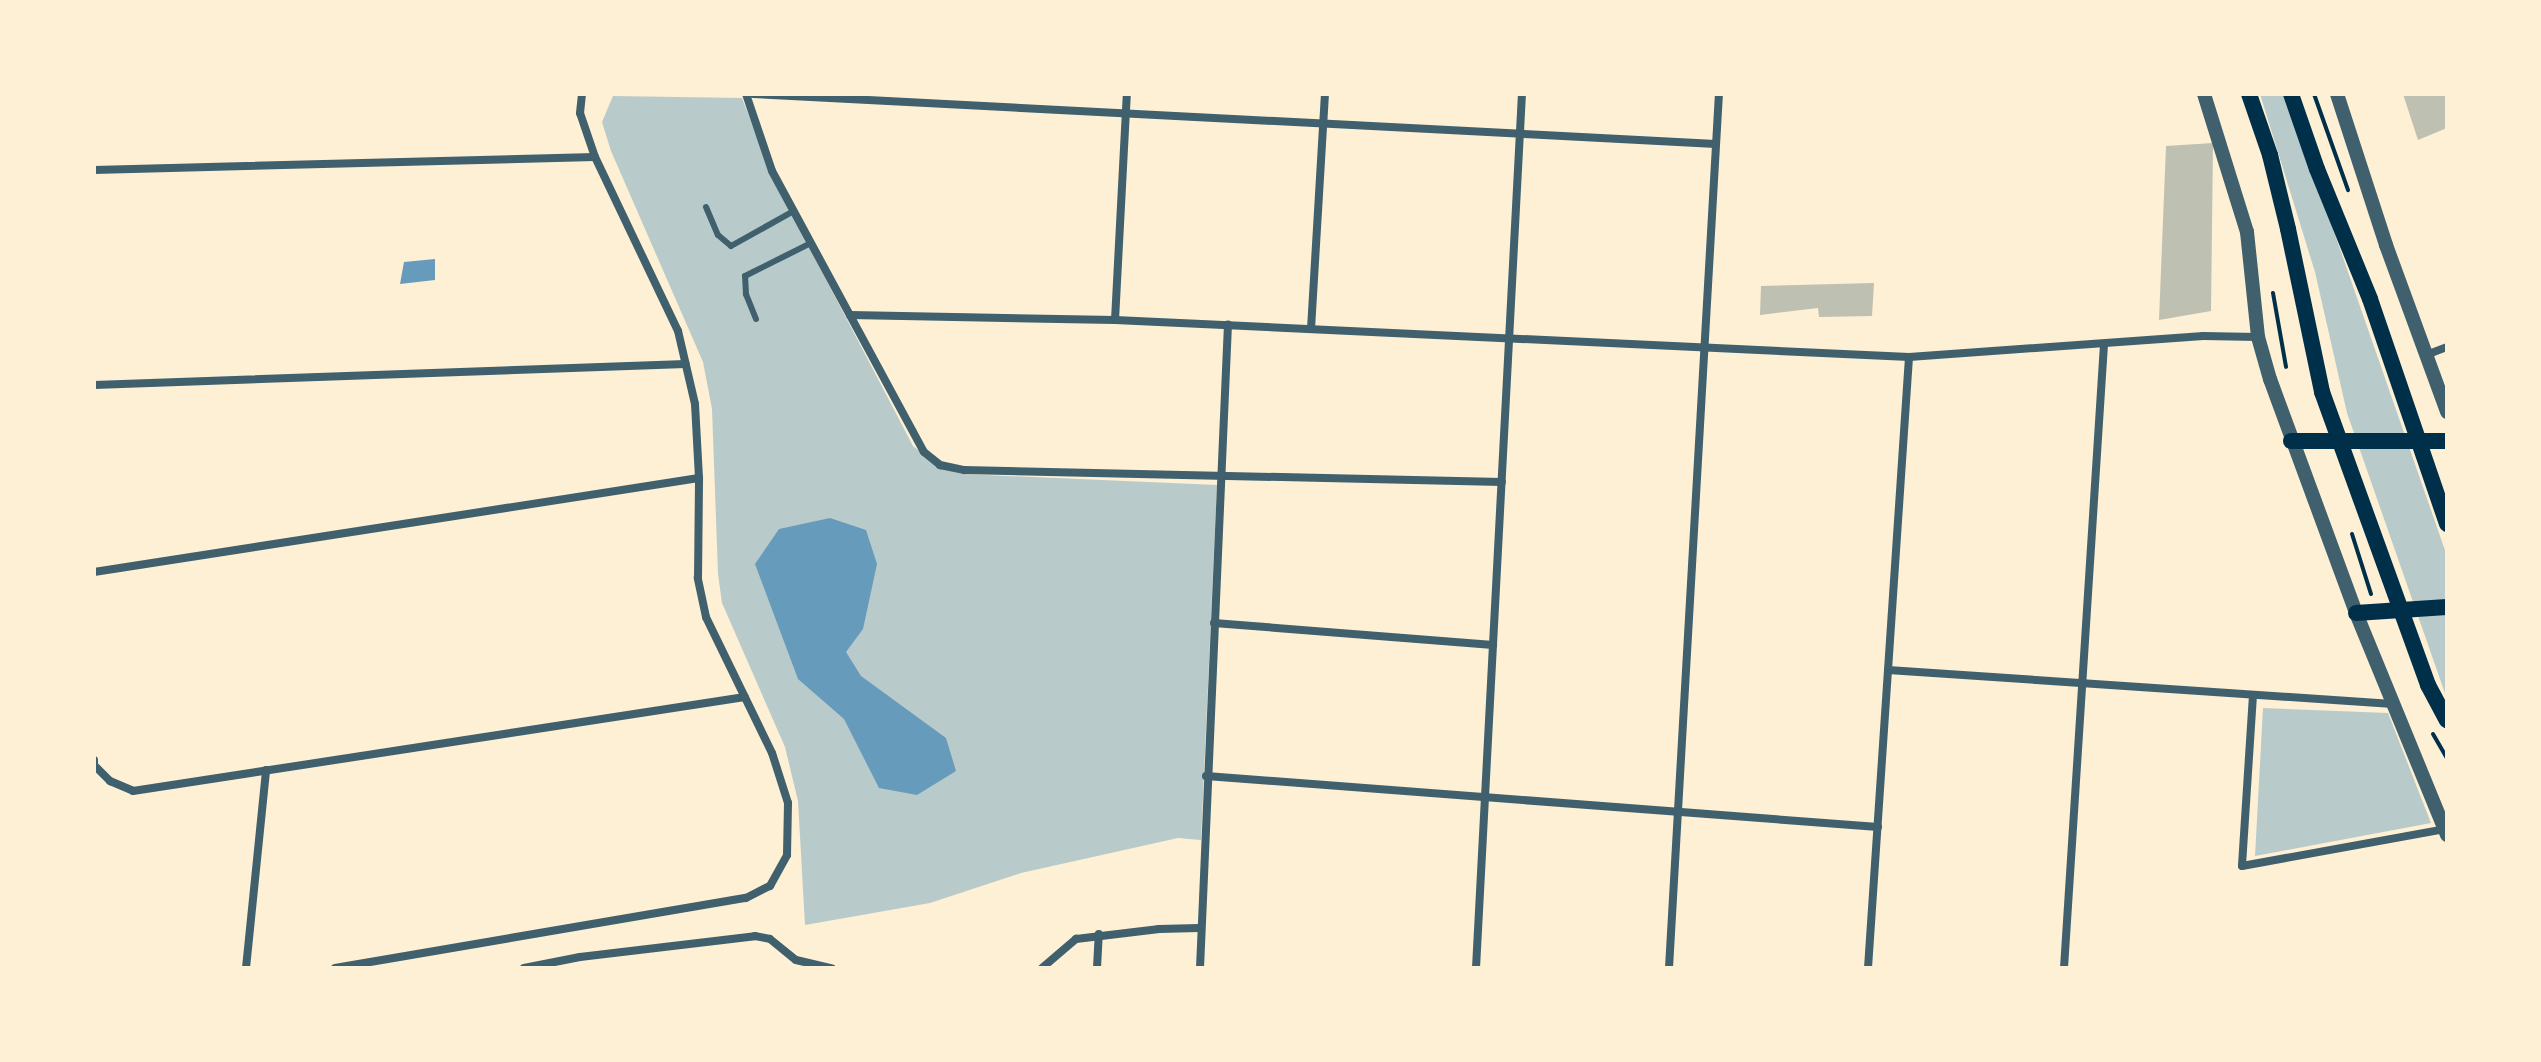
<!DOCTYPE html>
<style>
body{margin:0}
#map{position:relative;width:2541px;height:1062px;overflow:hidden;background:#fdf0d5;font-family:Jost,sans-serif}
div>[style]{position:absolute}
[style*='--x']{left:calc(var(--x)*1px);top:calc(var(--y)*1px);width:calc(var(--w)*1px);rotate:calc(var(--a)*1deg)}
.green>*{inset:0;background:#b9caca}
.water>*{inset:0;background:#669bbc}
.building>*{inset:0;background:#bec0b2}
.path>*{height:4px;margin:-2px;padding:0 2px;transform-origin:2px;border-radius:2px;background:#003049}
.service>*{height:6px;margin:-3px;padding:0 3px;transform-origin:3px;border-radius:3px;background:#3f606c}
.minor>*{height:8px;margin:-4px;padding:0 4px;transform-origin:4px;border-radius:4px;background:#3f606c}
.tertiary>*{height:14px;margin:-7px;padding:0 7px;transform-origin:7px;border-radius:7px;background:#3f606c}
.secondary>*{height:16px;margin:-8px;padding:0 8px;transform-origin:8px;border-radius:8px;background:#003049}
span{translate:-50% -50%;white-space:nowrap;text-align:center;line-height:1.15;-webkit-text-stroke:6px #fdf0d5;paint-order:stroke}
.frame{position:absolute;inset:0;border:96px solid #fdf0d5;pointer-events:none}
</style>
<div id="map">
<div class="green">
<i style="clip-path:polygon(2260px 94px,2286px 94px,2447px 556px,2447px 699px,2347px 413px,2315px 272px)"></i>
<i style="clip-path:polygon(613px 96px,742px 98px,771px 174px,913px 446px,940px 468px,963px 474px,1217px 485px,1201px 840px,1178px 838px,1021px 873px,930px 903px,805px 925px,798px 801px,785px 747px,722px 603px,718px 574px,712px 409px,703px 362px,611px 151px,602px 122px)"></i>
<i style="clip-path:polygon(2263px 708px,2388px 713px,2431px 823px,2255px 856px)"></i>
</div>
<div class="water">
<i style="clip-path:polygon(435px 259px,435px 280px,400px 284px,404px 262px)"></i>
<i style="clip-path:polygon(830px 518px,866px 530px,877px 564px,863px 629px,846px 652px,861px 676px,946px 738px,956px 771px,917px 795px,879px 788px,844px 719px,798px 679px,755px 564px,779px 529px)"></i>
</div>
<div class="building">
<i style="clip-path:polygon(2403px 94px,2447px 94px,2447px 128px,2418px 140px)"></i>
<i style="clip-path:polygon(2213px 143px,2211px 311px,2159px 320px,2166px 146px)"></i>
<i style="clip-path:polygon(1874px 283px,1872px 316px,1819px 317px,1818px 308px,1760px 315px,1761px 286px)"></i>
</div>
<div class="path">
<i style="--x:2314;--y:94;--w:102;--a:70.5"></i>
<i style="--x:2273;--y:293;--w:75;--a:80"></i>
<i style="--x:2352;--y:534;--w:63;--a:72.4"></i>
<i style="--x:2433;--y:734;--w:28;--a:60"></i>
</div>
<div class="service">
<i style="--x:706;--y:207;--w:30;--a:67"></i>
<i style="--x:718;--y:235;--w:17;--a:40"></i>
<i style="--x:731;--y:246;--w:72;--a:-29.1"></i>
<i style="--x:756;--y:319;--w:27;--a:-112"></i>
<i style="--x:746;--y:294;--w:18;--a:-93"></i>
<i style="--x:745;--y:276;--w:74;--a:-26.6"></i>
</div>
<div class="minor">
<i style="--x:746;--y:94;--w:81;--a:71.3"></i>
<i style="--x:772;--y:171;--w:319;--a:61.6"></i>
<i style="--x:924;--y:452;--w:21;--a:39"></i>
<i style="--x:940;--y:465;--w:25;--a:12"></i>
<i style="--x:964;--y:470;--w:538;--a:1.28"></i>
<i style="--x:753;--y:94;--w:964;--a:2.97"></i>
<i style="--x:94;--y:170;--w:501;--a:-1.49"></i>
<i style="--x:850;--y:315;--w:265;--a:1.1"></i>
<i style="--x:1115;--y:320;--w:795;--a:2.67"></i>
<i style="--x:1909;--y:357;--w:295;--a:-4.1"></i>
<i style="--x:2203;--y:336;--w:55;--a:1"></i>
<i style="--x:1115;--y:320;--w:226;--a:-87"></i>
<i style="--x:1311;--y:329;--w:235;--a:-86.6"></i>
<i style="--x:2426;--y:355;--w:22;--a:-21"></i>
<i style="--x:94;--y:385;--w:592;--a:-2.03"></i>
<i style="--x:94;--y:572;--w:612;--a:-8.83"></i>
<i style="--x:1214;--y:623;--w:280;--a:4.5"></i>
<i style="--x:1888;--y:670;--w:506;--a:3.85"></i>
<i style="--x:2253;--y:695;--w:171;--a:93.7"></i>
<i style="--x:2242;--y:866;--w:206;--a:-10.3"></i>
<i style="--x:94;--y:760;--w:5;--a:90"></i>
<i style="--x:94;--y:765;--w:23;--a:45"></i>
<i style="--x:110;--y:781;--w:25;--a:23"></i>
<i style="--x:133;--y:791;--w:619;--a:-8.73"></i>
<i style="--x:1206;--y:776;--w:674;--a:4.34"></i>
<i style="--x:246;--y:968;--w:199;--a:-84.2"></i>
<i style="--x:335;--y:968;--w:417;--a:-9.7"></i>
<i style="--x:746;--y:898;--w:27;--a:-27"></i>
<i style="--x:770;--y:886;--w:35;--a:-61"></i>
<i style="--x:787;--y:855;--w:52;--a:-88.9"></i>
<i style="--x:788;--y:803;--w:52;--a:-107.7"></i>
<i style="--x:772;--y:753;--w:151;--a:-115.9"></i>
<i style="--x:706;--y:617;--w:40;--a:-102"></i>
<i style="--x:698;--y:578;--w:100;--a:-89.4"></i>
<i style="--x:699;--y:478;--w:74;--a:-93.1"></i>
<i style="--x:695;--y:404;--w:75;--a:-103.1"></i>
<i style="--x:678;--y:331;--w:193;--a:-115.5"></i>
<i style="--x:595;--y:157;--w:46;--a:-108.8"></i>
<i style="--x:580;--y:113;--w:19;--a:-84"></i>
<i style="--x:524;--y:968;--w:57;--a:-11.1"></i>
<i style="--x:580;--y:957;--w:176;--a:-6.8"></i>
<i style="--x:755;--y:936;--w:15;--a:11"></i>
<i style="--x:770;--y:939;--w:33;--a:39"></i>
<i style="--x:796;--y:960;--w:37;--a:13"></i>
<i style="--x:1042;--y:968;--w:45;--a:-40.5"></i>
<i style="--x:1076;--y:939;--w:84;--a:-6.9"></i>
<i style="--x:1159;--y:929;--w:40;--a:-1.4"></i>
<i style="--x:1097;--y:968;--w:34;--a:-87"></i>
<i style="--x:1200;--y:968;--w:644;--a:-87.51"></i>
<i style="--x:1476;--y:968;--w:875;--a:-86.99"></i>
<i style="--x:1669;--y:968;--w:875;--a:-86.73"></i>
<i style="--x:1868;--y:968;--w:612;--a:-86.16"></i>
<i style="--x:2064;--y:968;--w:624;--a:-86.33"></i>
</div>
<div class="tertiary">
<i style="--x:2204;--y:94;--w:145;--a:72.7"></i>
<i style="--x:2247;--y:232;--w:106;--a:84"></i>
<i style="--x:2258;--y:337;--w:44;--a:74.1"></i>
<i style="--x:2270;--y:379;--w:249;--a:69.8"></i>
<i style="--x:2356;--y:613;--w:240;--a:67.7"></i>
<i style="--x:2337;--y:94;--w:159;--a:72"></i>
<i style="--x:2386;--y:245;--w:178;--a:69.9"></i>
</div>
<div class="secondary">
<i style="--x:2249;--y:94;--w:65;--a:71"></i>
<i style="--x:2270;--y:155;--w:76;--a:76.3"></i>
<i style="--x:2288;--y:229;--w:167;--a:78.2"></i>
<i style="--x:2322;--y:392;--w:312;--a:70.1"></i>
<i style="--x:2428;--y:685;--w:40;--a:62"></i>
<i style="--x:2291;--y:94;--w:79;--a:70.9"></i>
<i style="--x:2317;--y:169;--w:140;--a:67.8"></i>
<i style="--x:2370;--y:299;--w:238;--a:71.1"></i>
<i style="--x:2291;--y:441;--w:156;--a:0"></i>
<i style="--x:2356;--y:613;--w:91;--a:-3.8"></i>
</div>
<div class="frame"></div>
</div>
